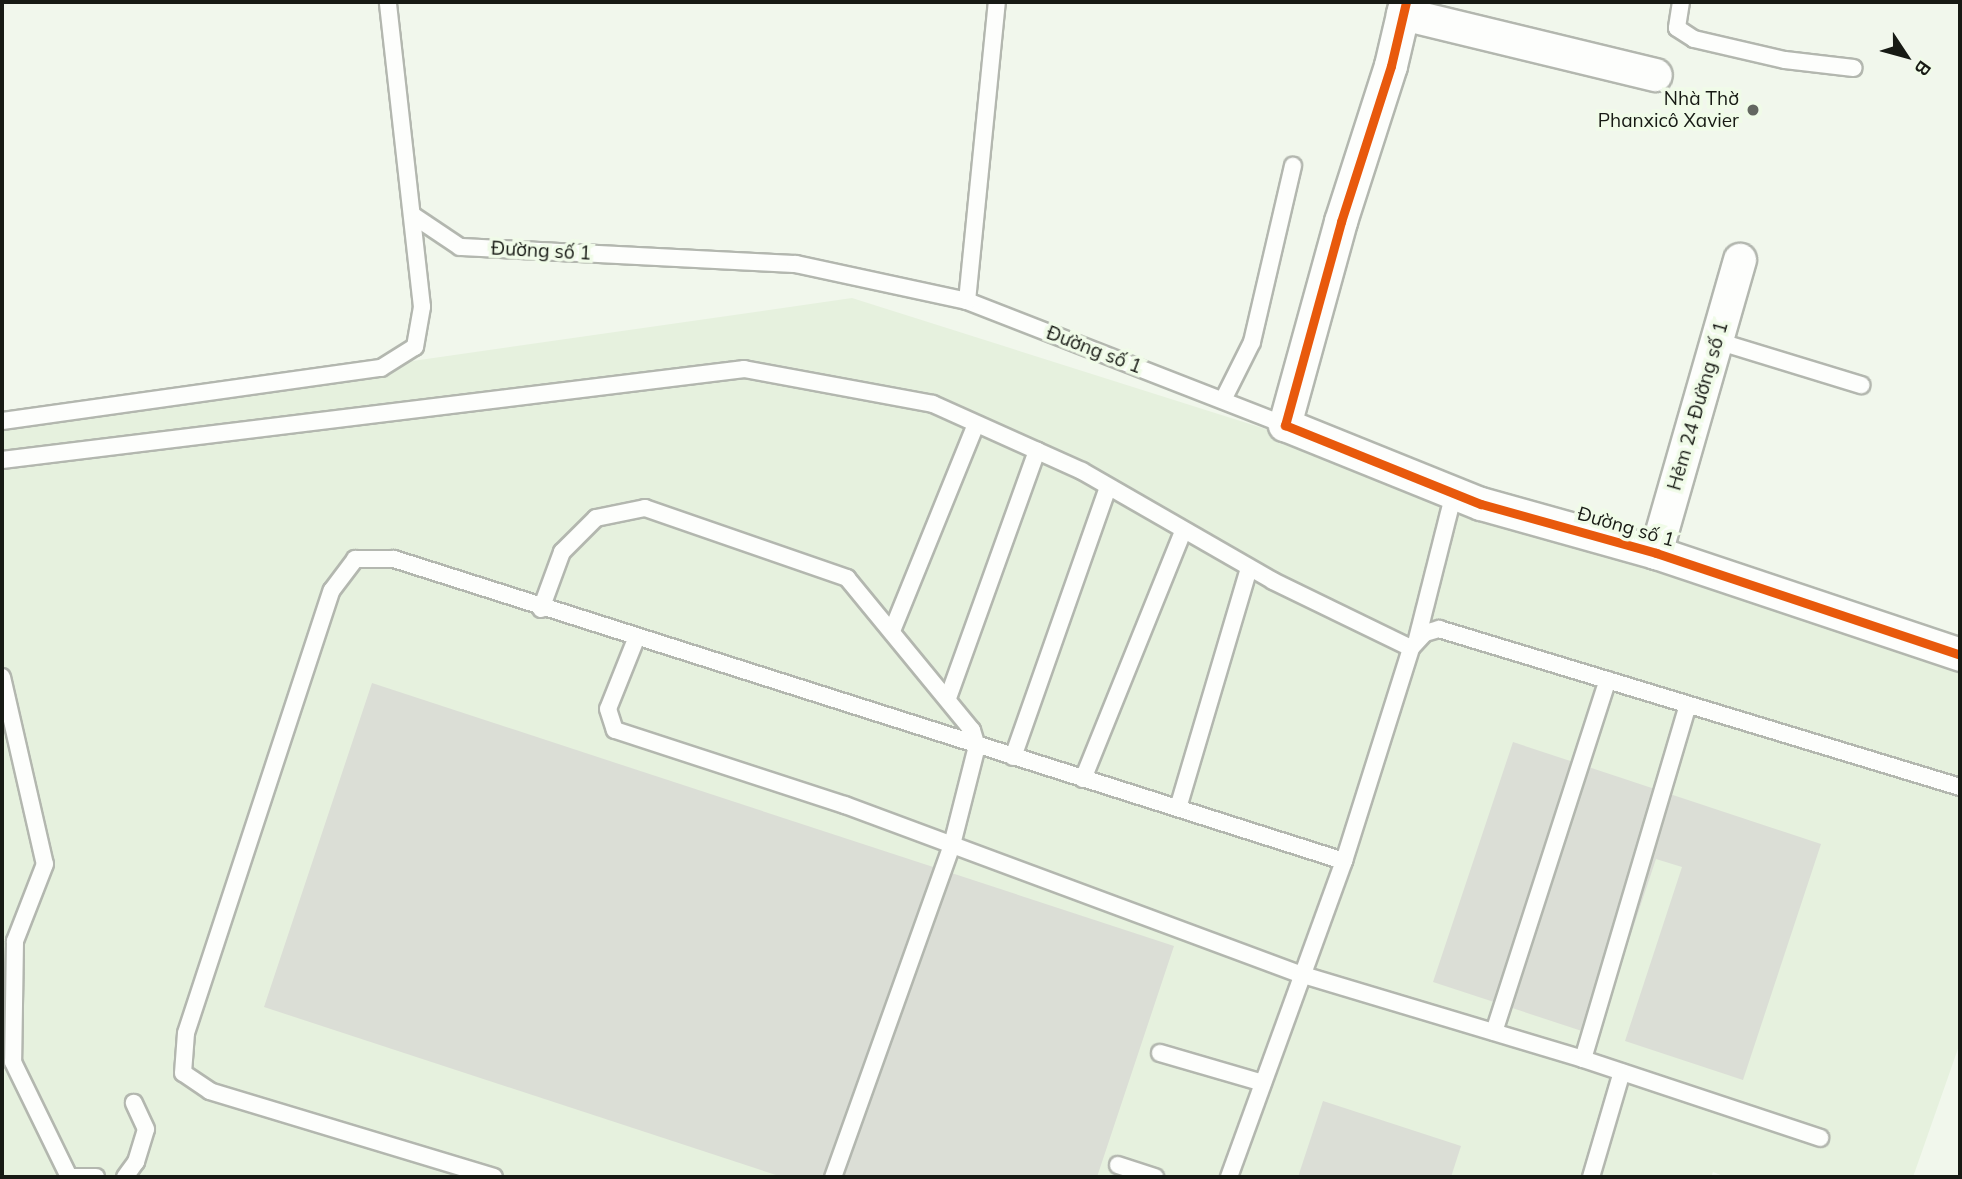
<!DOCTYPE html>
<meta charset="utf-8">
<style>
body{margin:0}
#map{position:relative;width:1962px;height:1179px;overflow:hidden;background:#f1f7ec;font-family:Mulish,sans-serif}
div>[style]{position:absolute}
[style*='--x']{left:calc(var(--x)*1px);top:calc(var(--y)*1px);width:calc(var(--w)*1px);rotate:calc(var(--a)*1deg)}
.built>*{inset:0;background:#e6f1de}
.building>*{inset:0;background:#dbded6}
.roads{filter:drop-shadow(2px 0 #b3b7af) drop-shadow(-2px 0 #b3b7af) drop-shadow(0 2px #b3b7af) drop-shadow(0 -2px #b3b7af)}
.lane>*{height:16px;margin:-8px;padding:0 8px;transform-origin:8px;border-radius:8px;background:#fdfefc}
.street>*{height:32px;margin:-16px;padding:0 16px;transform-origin:16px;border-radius:16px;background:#fdfefc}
.cycleway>*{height:9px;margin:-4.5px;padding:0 4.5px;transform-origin:4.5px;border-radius:4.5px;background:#e8590c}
.dots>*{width:19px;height:19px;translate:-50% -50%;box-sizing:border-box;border:4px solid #f0fbe8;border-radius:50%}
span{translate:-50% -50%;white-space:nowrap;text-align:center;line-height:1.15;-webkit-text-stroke:7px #f0fbe8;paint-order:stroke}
.poi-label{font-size:19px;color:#171a14}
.right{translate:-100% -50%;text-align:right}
.street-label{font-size:19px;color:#171a14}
.frame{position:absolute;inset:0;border:4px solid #171a14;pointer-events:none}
.north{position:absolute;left:1871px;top:21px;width:70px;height:70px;-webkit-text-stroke:5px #f0fbe8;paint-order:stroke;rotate:126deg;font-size:19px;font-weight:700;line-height:28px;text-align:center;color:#171a14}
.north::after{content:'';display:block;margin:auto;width:24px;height:32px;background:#171a14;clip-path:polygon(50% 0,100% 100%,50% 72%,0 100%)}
</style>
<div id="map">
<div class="built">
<i style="clip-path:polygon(852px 298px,1960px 649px,1960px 1043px,1913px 1177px,1726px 1177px,1713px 1172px,1711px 1177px,2px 1177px,2px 420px)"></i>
</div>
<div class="building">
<i style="clip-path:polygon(372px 683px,1174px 946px,1097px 1177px,782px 1177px,264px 1007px)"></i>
<i style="clip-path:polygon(1513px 742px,1821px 844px,1743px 1080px,1625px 1041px,1682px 867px,1656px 859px,1597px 1036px,1433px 982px)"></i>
<i style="clip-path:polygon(1323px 1101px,1461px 1146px,1451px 1177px,1298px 1177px)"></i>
</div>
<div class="roads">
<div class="lane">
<i style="--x:1681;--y:2;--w:26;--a:99"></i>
<i style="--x:1677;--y:28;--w:20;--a:33"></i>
<i style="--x:1694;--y:39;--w:93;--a:13"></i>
<i style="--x:1785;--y:60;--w:69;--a:6.6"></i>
<i style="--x:414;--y:216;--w:55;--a:34"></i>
<i style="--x:460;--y:247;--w:336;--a:2.9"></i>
<i style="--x:796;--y:264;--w:175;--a:12.2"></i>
<i style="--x:967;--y:301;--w:341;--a:21.3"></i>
<i style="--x:967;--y:301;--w:301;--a:-84.3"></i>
<i style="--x:1717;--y:341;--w:151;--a:17"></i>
<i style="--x:1223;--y:400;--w:65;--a:-63.4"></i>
<i style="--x:1252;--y:342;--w:181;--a:-76.9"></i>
<i style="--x:2;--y:421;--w:383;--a:-8"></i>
<i style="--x:381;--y:368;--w:40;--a:-32"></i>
<i style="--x:415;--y:347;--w:41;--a:-80.1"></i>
<i style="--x:422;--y:307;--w:307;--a:-96.4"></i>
<i style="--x:2;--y:460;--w:748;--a:-6.99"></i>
<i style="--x:744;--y:369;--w:192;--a:10.5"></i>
<i style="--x:933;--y:404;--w:163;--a:24.2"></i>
<i style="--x:1082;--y:471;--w:220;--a:29.9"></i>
<i style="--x:1273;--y:581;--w:153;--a:25.9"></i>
<i style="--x:541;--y:609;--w:61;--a:-69.8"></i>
<i style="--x:562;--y:552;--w:48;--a:-45"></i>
<i style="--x:596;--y:518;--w:50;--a:-11.5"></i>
<i style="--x:645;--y:508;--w:214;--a:19.1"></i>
<i style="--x:847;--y:578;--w:197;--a:50.6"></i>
<i style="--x:972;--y:730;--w:17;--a:73"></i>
<i style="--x:977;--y:746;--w:102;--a:104.2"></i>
<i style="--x:952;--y:845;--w:353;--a:109.7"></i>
<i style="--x:892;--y:631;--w:223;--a:-67.9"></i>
<i style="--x:636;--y:639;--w:75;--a:111.8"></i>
<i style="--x:608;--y:709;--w:22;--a:72"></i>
<i style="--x:615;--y:730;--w:242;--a:18.1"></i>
<i style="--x:845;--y:805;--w:489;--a:20.4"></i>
<i style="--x:1303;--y:975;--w:292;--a:16.7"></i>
<i style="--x:1583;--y:1059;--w:250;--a:18.4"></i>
<i style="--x:1417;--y:639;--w:151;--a:-75.8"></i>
<i style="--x:2;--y:677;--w:192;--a:77.1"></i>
<i style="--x:45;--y:864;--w:83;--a:111.3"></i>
<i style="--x:15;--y:941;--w:121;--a:90.9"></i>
<i style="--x:13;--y:1062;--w:128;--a:64"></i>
<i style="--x:69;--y:1177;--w:27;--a:0"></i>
<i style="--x:948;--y:698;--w:263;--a:-70.2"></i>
<i style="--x:1013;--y:757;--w:286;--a:-70.6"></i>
<i style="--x:1083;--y:779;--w:267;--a:-68"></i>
<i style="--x:1178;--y:808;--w:250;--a:-73.5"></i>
<i style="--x:1494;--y:1032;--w:370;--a:-72.1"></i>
<i style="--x:1160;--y:1053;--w:107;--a:16.2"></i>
<i style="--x:1583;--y:1059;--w:369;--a:-73.5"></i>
<i style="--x:1118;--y:1165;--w:39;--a:18"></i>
<i style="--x:125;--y:1177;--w:19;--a:-54"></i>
<i style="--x:136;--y:1162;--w:34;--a:-73"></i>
<i style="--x:146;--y:1129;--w:29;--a:-115"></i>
<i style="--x:494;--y:1177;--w:297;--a:-163.2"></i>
<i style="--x:210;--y:1091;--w:32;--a:-146"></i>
<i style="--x:183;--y:1073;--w:40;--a:-85.7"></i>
<i style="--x:186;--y:1033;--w:466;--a:-71.8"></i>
<i style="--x:332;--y:590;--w:39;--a:-53"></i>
<i style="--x:355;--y:559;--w:39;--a:0"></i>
<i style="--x:394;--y:559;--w:997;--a:17.64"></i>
<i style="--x:1229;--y:1177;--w:336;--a:-70"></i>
<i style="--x:1344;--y:861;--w:223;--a:-72.5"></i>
<i style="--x:1411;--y:648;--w:21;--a:-47"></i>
<i style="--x:1425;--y:633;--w:15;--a:-16"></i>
<i style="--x:1439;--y:629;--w:544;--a:16.87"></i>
<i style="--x:1591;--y:1177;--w:109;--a:-73.6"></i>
</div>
<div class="street">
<i style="--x:1406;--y:2;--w:66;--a:103.2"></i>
<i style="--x:1391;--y:66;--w:164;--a:107.8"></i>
<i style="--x:1341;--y:222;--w:211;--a:105.4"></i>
<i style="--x:1285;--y:425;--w:211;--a:22"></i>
<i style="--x:1481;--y:504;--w:182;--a:15.6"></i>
<i style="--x:1656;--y:553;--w:321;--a:18.5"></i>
<i style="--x:1403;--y:14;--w:260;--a:13.6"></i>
<i style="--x:1656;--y:553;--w:305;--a:-74"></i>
</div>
</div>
<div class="cycleway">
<i style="--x:1406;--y:2;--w:66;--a:103.2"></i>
<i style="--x:1391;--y:66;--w:164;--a:107.8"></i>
<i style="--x:1341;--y:222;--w:211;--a:105.4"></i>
<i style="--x:1285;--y:425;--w:211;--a:22"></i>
<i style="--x:1481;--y:504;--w:182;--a:15.6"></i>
<i style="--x:1656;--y:553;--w:321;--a:18.5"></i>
</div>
<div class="dots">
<i style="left:1753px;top:110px;background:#636760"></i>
</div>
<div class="poi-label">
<span class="right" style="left:1739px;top:110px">Nhà Thờ<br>Phanxicô Xavier</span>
</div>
<div class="street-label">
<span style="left:541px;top:251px;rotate:3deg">Đường số 1</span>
<span style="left:1094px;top:350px;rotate:21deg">Đường số 1</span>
<span style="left:1698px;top:406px;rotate:-74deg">Hẻm 24 Đường số 1</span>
<span style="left:1626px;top:527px;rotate:16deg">Đường số 1</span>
</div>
<div class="frame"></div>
<div class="north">B</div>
</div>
